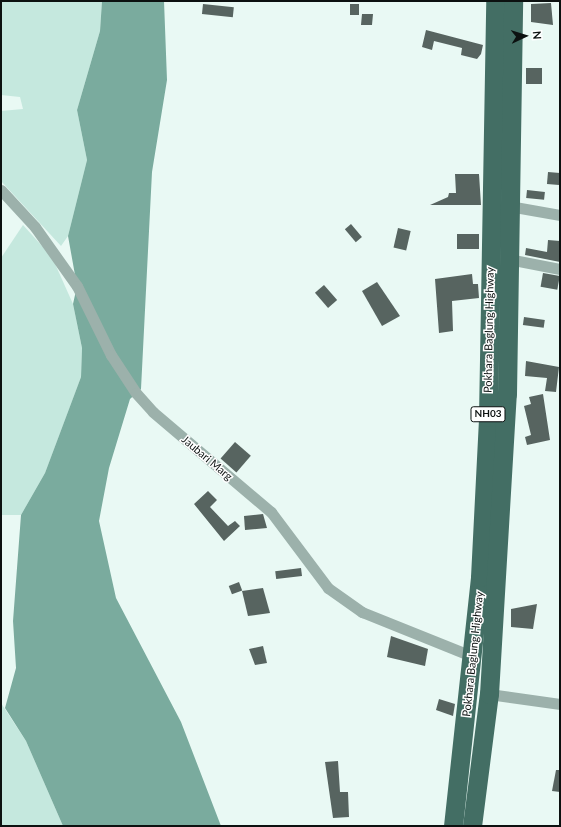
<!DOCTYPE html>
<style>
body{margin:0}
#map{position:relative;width:561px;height:827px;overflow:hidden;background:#e9f9f4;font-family:Lato,sans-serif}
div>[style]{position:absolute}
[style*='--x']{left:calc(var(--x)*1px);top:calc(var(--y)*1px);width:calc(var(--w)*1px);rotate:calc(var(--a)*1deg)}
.green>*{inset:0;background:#c5e8de}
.water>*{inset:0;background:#7aab9e}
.building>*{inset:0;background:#576460;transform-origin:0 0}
.minor>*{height:11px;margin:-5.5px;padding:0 5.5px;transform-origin:5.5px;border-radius:5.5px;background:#9cb1ab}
.trunk>*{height:19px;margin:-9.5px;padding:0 9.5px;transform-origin:9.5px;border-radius:9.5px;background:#436e64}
span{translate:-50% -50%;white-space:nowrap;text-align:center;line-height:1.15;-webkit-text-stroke:3px #fff;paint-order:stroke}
.shield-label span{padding:1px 3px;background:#fff;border:1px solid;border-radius:3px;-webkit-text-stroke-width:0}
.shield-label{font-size:10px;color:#0c1110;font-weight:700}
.street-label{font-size:11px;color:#0c1110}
.frame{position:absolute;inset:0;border:2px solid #0c1110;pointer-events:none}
.north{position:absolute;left:505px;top:16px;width:40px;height:40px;-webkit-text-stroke:3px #fff;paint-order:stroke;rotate:86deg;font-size:11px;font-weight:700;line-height:16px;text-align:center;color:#0c1110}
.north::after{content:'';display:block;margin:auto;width:14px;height:18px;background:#0c1110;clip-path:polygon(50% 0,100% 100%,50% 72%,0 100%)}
</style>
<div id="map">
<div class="green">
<i style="clip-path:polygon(1px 1px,102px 1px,100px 31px,77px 110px,87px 160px,68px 236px,61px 246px,1px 181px,1px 111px,23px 109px,20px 97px,1px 95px)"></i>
<i style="clip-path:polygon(23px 225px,52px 257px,73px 304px,82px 348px,81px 377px,45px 473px,21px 515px,1px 515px,1px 258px)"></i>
<i style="clip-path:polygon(1px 703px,26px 741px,63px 826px,1px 826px)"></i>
</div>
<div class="water">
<i style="clip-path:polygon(102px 1px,164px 1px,167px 80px,152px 172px,141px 389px,130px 399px,109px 468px,99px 521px,116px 598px,181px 722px,221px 826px,63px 826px,26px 741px,5px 708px,16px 668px,13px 621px,21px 515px,45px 473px,81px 377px,82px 348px,73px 304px,77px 286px,68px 236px,87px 160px,77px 110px,100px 31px)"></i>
</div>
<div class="building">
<i style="clip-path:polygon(551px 3px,553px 25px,531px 22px,531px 4px)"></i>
<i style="left:203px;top:4px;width:31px;height:10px;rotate:6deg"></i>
<i style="left:350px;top:4px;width:9px;height:11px"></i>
<i style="clip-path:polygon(362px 14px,373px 14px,372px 25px,361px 25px)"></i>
<i style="clip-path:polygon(426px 30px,483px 45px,481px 54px,477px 59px,461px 55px,462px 48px,434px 41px,432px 50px,422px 47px)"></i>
<i style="left:526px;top:68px;width:16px;height:16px"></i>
<i style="left:548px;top:172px;width:12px;height:12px;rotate:5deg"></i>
<i style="clip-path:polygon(455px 174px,479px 174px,481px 205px,430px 205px,448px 197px,449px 193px,456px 193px)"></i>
<i style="left:527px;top:190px;width:18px;height:8px;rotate:6deg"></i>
<i style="left:351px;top:224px;width:17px;height:8px;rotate:50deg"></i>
<i style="left:398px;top:228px;width:13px;height:20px;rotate:13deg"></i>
<i style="left:457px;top:234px;width:22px;height:15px"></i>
<i style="clip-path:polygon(548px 240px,560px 241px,560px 262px,525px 255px,526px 248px,547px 252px)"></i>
<i style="left:543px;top:273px;width:17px;height:14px;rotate:10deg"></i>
<i style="clip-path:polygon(472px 274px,473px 284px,478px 284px,479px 298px,452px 301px,453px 331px,439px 333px,435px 279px)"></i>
<i style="clip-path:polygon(377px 282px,400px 316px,382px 326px,362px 291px)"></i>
<i style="left:324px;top:285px;width:20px;height:12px;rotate:49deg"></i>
<i style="left:524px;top:317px;width:21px;height:8px;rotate:8deg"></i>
<i style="clip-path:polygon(526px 361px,559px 367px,556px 392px,545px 391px,547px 378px,525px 376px)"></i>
<i style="clip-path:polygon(543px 394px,550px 440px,527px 445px,525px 437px,531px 435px,524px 406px,531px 404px,529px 397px)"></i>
<i style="left:235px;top:442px;width:21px;height:22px;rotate:41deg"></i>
<i style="clip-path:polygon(208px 491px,217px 500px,210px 507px,228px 526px,235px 521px,240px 526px,224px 541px,194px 504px)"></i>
<i style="clip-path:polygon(263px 514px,267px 528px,245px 530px,244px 516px)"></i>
<i style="left:301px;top:568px;width:8px;height:26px;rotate:83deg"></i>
<i style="left:239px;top:582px;width:9px;height:11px;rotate:69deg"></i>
<i style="clip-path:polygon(263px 588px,270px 613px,248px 616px,242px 591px)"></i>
<i style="clip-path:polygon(537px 604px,533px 629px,511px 627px,511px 609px)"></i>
<i style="clip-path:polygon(391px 636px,428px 649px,425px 666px,387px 657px)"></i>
<i style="clip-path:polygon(263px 646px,267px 663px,255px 665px,249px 649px)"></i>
<i style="clip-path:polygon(439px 699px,455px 704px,453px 716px,436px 710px)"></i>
<i style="clip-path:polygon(338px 761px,340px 792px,348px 792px,349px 817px,333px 818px,325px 762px)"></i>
<i style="clip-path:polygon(556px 770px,560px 770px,560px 792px,552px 791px)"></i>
</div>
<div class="minor">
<i style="--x:1;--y:190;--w:50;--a:47.4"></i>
<i style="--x:35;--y:227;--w:72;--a:54.6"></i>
<i style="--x:77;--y:286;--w:77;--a:63.8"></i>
<i style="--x:111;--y:355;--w:45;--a:56.7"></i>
<i style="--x:136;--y:393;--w:25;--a:48"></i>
<i style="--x:153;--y:412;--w:155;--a:40.3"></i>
<i style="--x:271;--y:512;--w:95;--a:53.1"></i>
<i style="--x:328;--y:588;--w:42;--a:35.2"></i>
<i style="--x:362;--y:612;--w:121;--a:21.9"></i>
<i style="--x:509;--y:206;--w:52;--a:10"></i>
<i style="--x:508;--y:259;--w:53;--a:10.9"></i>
<i style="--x:489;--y:694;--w:72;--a:8"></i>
</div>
<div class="trunk">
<i style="--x:453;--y:826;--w:250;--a:-83.8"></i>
<i style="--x:480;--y:577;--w:160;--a:-87.1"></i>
<i style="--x:488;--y:417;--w:416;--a:-89"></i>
<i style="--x:472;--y:826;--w:133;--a:-82.7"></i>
<i style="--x:489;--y:694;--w:301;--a:-86.6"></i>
<i style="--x:507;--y:394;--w:393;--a:-89.1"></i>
</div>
<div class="shield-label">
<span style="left:488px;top:414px">NH03</span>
</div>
<div class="street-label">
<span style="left:489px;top:330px;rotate:-89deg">Pokhara Baglung Highway</span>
<span style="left:207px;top:458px;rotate:40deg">Jaubari Marg</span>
<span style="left:473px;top:654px;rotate:-84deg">Pokhara Baglung Highway</span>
</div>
<div class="frame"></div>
<div class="north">N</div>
</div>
